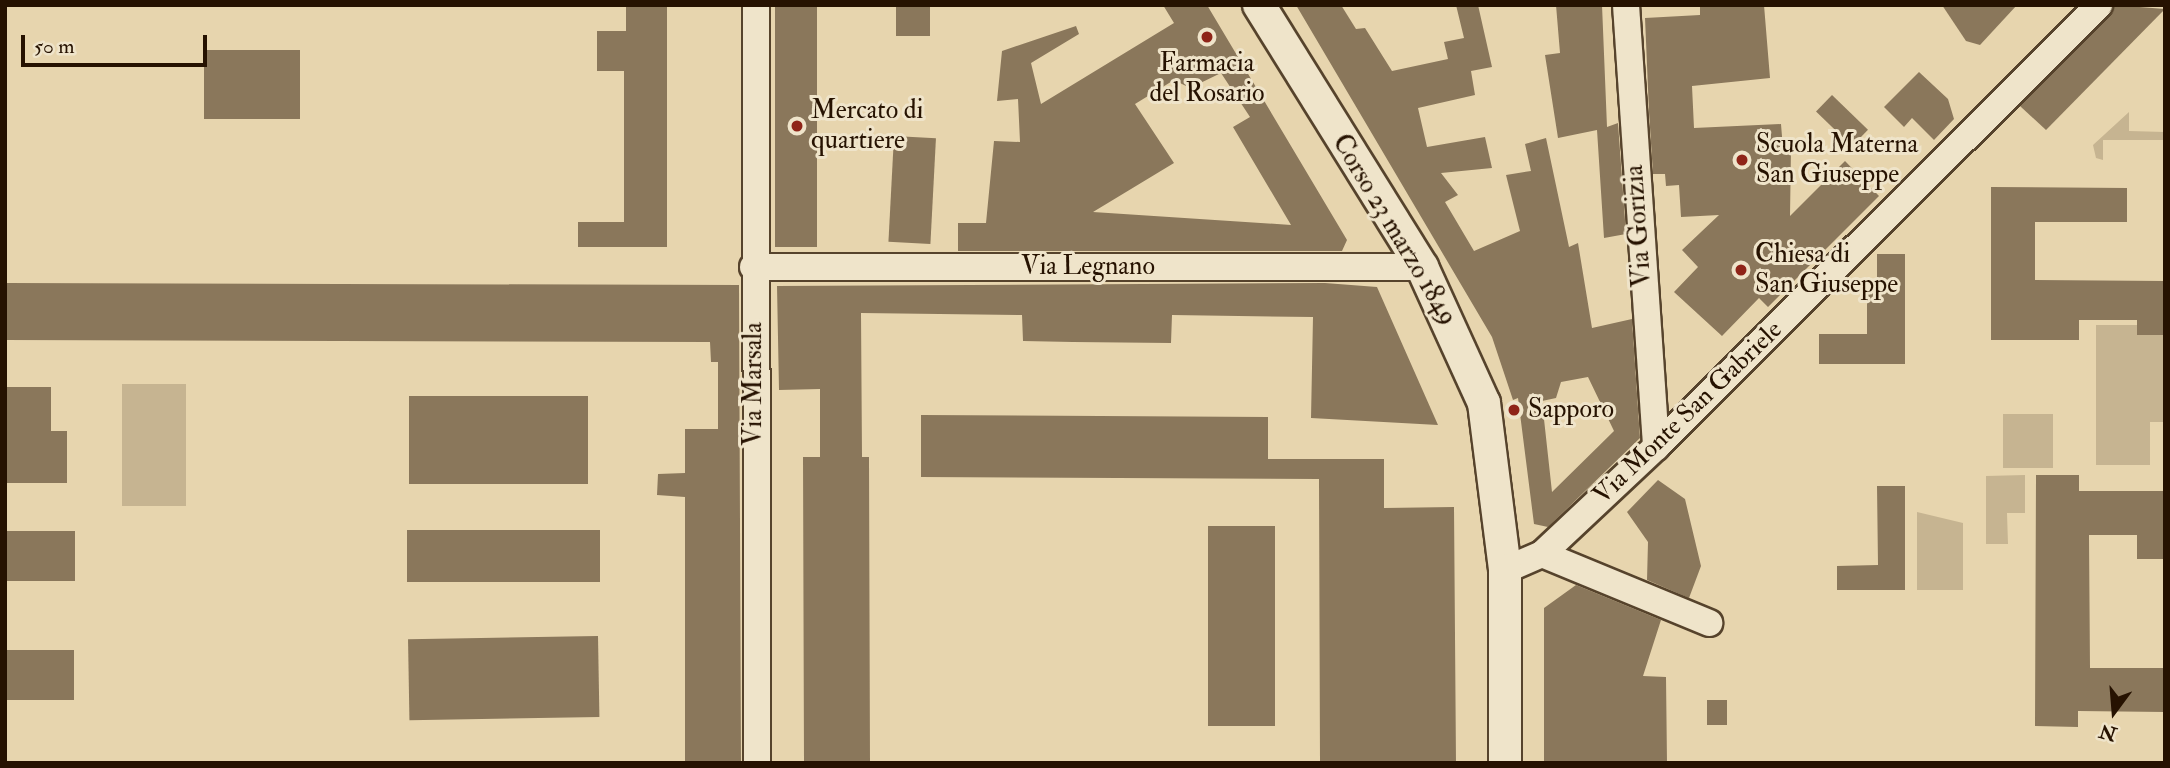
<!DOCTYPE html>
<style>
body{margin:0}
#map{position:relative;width:2170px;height:768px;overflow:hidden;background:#e7d5ae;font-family:"IM FELL Double Pica",serif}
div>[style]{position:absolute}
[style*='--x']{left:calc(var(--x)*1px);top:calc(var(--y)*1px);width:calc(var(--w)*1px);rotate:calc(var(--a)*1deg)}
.green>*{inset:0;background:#c6b491;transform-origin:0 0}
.building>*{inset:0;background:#8a775b;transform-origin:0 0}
.roads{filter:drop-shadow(2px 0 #56432c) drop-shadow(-2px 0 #56432c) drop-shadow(0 2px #56432c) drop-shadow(0 -2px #56432c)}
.minor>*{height:26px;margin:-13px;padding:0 13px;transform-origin:13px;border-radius:13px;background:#efe4ca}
.tertiary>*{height:32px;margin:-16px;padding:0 16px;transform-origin:16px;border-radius:16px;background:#efe4ca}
.dots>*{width:19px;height:19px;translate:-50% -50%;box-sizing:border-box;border:4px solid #efe4ca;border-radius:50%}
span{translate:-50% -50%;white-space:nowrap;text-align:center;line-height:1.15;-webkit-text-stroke:6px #efe4ca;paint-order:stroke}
.poi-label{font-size:26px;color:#261201}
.left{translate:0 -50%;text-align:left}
.street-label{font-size:26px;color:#261201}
.frame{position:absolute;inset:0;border:7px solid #261201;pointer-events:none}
.north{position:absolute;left:2079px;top:677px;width:70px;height:70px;-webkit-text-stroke:5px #efe4ca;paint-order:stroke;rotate:196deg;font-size:19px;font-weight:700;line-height:28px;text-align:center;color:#261201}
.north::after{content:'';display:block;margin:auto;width:24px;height:32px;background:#261201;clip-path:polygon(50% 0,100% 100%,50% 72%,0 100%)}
.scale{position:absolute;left:21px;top:35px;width:186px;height:32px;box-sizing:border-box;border:4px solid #261201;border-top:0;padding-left:9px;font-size:21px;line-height:24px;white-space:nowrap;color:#261201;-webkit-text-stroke:5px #efe4ca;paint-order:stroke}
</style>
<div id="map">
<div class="green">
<i style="clip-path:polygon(2129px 112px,2129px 131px,2165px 132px,2165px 140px,2103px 140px,2103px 160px,2096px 158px,2093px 145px)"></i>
<i style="clip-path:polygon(2096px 325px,2137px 325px,2137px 335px,2165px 335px,2165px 422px,2150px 422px,2150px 465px,2096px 465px)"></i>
<i style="left:186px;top:384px;width:122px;height:64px;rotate:90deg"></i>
<i style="left:2003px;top:414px;width:50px;height:54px"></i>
<i style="clip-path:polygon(2025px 475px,2025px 513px,2007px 513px,2008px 544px,1986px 544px,1986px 476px)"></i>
<i style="clip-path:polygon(1917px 512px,1963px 523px,1963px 590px,1917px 590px)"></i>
</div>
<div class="building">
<i style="clip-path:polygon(626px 5px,667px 5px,667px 247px,578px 247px,578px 222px,624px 222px,624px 71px,597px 71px,597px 31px,626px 31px)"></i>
<i style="left:775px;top:5px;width:42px;height:242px"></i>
<i style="left:896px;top:5px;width:34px;height:31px"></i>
<i style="clip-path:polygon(evenodd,1163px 5px,1207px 5px,1347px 240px,1342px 251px,958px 251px,958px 223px,986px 223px,994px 141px,1020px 142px,1018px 99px,997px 101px,1002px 51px,1076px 26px,1079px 34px,1031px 63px,1041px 104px,1174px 23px,1163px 5px,1221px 73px,1250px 117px,1233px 127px,1291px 225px,1093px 212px,1174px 163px,1135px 104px,1174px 80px,1190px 88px,1221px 73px)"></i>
<i style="clip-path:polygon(evenodd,1296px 5px,1341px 5px,1356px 29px,1365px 28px,1392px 71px,1448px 59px,1444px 42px,1464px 38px,1456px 5px,1478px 5px,1492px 67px,1471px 71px,1475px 95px,1418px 108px,1427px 147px,1485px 137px,1492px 168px,1441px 173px,1458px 195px,1445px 202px,1474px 251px,1520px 231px,1506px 175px,1531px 171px,1525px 144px,1546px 138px,1569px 247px,1578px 243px,1592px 328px,1632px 319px,1640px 438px,1548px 527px,1534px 524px,1518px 398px,1513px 400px,1492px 337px,1296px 5px,1588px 377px,1614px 431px,1552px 492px,1542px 401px,1556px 398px,1561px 382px,1588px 377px)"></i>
<i style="clip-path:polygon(1556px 5px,1602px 5px,1607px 127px,1618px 123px,1626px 234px,1604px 238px,1597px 130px,1558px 138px,1545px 55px,1560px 53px)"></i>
<i style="clip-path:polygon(1700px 5px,1764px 5px,1770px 78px,1692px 86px,1694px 128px,1781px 124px,1783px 149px,1791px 148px,1790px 216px,1845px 161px,1879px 196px,1768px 307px,1759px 298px,1722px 336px,1674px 292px,1698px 267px,1682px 250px,1719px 215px,1681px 217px,1679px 185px,1666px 186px,1665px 174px,1653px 174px,1649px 112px,1645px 18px,1700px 15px)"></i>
<i style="clip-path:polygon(1942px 5px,2017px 5px,1980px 45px,1966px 41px)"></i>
<i style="clip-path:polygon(2114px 5px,2165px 9px,2046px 130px,2020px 106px)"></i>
<i style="left:204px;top:50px;width:96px;height:69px"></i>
<i style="clip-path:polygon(1919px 72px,1948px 99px,1954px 119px,1934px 140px,1912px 118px,1904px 127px,1884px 107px)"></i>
<i style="left:1832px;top:95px;width:50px;height:23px;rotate:44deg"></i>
<i style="left:894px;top:136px;width:42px;height:106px;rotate:3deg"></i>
<i style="clip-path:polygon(1991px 187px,2127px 188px,2127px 222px,2035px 222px,2035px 280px,2165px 281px,2165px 335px,2137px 335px,2137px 320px,2079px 320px,2079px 340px,1991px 340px)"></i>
<i style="clip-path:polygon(1877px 254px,1905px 254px,1905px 364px,1819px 364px,1819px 334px,1867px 334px,1867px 283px,1877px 283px)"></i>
<i style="clip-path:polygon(5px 283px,739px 285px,741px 763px,685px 763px,685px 497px,657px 495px,658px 474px,685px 473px,685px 429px,718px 429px,718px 362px,711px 362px,710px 342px,5px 340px)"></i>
<i style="clip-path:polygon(1325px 283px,1377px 287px,1438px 425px,1311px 418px,1313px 317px,1172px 315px,1171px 343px,1073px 342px,1023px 341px,1022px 315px,861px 313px,862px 457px,869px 457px,870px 763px,804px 763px,803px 457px,820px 457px,820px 389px,779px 390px,777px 286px)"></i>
<i style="clip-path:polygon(5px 387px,51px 387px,51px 431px,67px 431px,67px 483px,5px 483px)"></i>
<i style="left:588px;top:396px;width:88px;height:179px;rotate:90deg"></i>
<i style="clip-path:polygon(921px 415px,1268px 417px,1268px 459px,1384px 459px,1384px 508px,1454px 507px,1456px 763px,1320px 763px,1319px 479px,921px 477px)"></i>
<i style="clip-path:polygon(2036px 475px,2079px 475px,2079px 491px,2165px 491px,2165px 559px,2137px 559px,2137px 535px,2089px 535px,2090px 668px,2165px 668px,2165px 712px,2078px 711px,2078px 727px,2035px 726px)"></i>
<i style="clip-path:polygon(1658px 480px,1685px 499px,1701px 566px,1689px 598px,1647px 580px,1648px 542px,1627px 512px)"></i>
<i style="clip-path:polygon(1877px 486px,1905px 486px,1905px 590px,1837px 590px,1837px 566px,1878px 565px)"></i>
<i style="left:1208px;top:526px;width:67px;height:200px"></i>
<i style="left:407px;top:530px;width:193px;height:52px"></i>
<i style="left:5px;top:531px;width:70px;height:50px"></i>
<i style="clip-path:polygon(1576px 585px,1661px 620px,1643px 676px,1666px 677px,1667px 763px,1544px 763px,1544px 608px)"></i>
<i style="left:598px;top:636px;width:81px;height:190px;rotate:89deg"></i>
<i style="left:5px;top:650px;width:69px;height:50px"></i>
<i style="left:1707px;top:700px;width:20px;height:25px"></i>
</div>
<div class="roads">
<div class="minor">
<i style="--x:756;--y:5;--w:758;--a:89.92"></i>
<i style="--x:1626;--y:5;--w:443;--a:86.1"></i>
<i style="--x:753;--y:267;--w:669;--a:0"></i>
<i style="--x:1542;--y:554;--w:181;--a:22.4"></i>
<i style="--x:1505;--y:570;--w:40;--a:-23.4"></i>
<i style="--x:1542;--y:554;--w:156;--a:-43.2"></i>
<i style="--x:1656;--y:447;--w:626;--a:-44.94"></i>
</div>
<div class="tertiary">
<i style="--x:1259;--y:5;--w:309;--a:58.1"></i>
<i style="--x:1422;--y:267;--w:149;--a:65.5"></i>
<i style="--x:1484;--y:403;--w:168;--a:82.8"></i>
<i style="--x:1505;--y:570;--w:193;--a:90"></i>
</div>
</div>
<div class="dots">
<i style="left:1207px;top:37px;background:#8f2418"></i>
<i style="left:797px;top:126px;background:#8f2418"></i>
<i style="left:1742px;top:160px;background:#8f2418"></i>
<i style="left:1741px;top:270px;background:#8f2418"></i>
<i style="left:1514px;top:410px;background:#8f2418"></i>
</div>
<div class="poi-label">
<span style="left:1207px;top:79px">Farmacia<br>del Rosario</span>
<span class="left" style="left:811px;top:126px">Mercato di<br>quartiere</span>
<span class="left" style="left:1756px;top:160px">Scuola Materna<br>San Giuseppe</span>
<span class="left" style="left:1755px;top:270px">Chiesa di<br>San Giuseppe</span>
<span class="left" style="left:1528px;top:410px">Sapporo</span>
</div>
<div class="street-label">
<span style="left:1639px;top:226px;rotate:-94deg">Via Gorizia</span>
<span style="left:1394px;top:230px;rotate:59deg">Corso 23 marzo 1849</span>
<span style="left:1088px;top:267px">Via Legnano</span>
<span style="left:754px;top:384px;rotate:-90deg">Via Marsala</span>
<span style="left:1688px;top:413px;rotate:-44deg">Via Monte San Gabriele</span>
</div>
<div class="frame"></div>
<div class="north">N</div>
<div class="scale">50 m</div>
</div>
